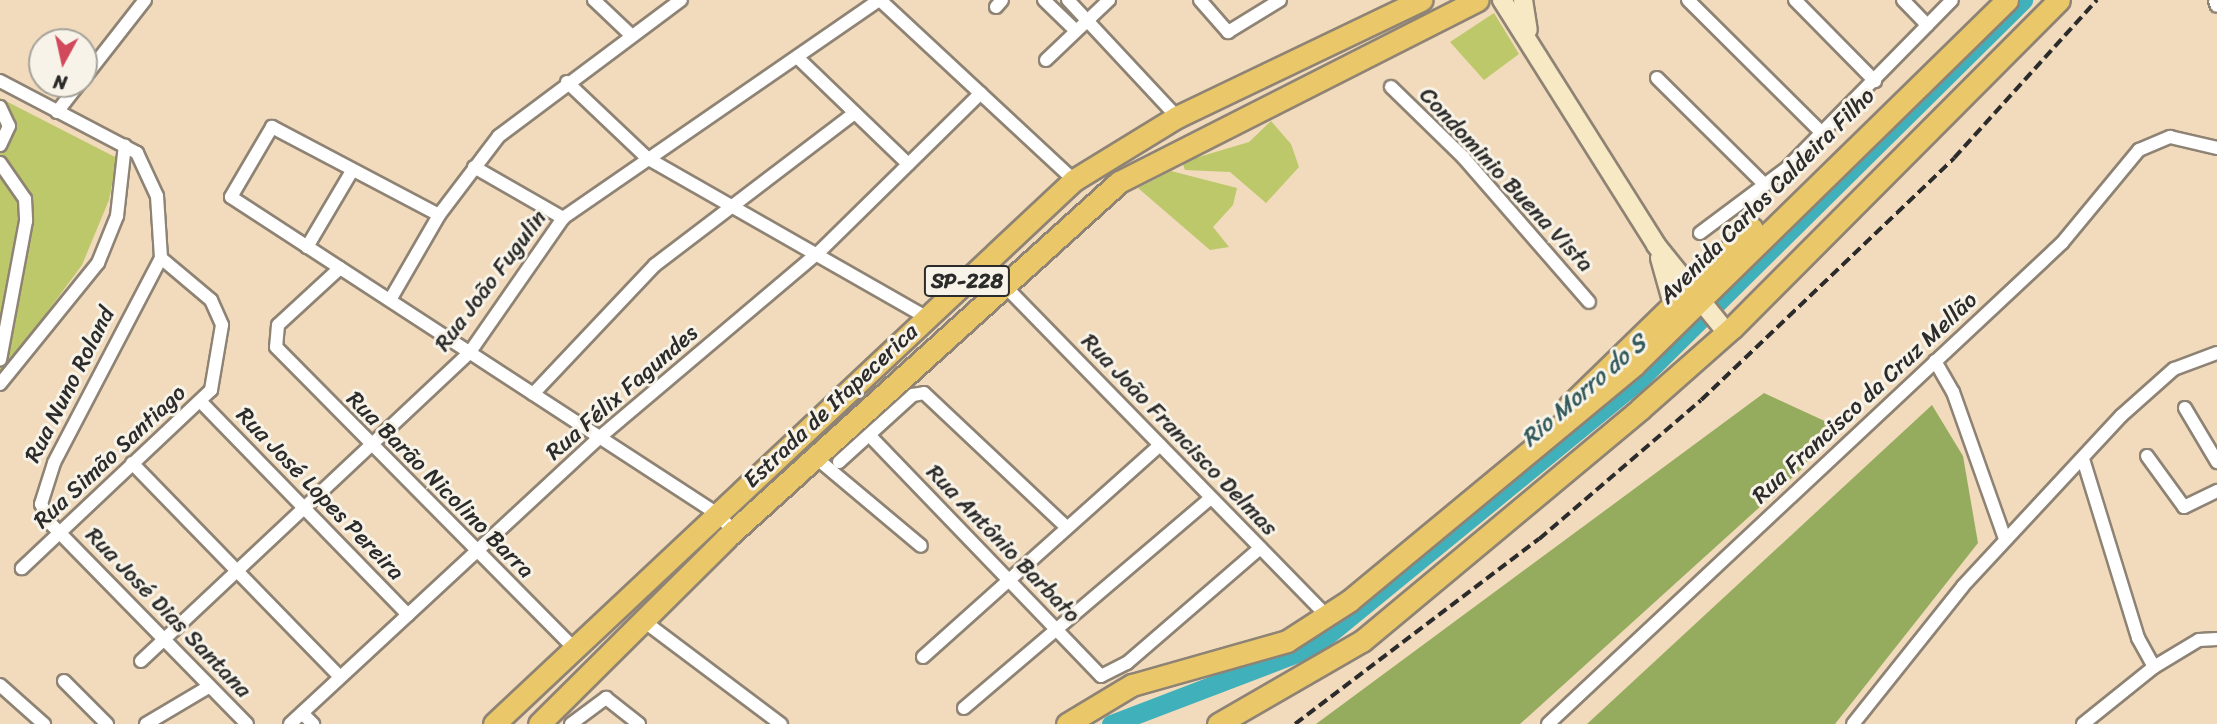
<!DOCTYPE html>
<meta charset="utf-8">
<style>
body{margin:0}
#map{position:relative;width:2217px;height:724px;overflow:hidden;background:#f2dbbc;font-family:Sriracha,sans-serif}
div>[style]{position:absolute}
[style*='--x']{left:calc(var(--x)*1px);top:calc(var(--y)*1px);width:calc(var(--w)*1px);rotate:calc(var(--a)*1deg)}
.green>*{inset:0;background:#bcc86a}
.forest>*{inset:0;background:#95ac5e}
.river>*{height:19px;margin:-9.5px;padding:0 9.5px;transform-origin:9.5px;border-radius:9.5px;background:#40b0ba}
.roads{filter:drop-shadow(2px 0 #8e8374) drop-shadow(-2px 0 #8e8374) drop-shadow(0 2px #8e8374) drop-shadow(0 -2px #8e8374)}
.minor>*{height:12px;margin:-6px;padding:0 6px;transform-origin:6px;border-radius:6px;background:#fff}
.secondary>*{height:18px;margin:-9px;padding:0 9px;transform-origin:9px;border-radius:9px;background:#f7e9c3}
.primary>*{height:21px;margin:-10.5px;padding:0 10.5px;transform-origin:10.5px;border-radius:10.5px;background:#eac769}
.rail>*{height:3.5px;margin-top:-1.75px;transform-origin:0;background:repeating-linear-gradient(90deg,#2b2b2b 0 10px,transparent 0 15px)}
span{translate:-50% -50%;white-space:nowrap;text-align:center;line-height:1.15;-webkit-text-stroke:6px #f7f3e8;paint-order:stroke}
.shield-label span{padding:2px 5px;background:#f7f3e8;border:2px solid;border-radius:5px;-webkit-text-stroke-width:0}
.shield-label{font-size:21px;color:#2b2b2b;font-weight:700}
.street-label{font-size:23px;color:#2b2b2b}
.water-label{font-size:24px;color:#325a5d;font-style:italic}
.north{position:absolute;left:28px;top:28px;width:70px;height:70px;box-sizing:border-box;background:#f7f3e8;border:2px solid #a5a39c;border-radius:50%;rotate:188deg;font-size:19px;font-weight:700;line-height:28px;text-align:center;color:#2b2b2b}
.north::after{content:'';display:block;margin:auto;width:24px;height:32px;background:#d1495b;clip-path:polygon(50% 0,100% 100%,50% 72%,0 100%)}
</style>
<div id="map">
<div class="green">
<i style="clip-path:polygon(1494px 13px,1519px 54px,1484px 80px,1450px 42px)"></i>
<i style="clip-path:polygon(0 98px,117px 158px,109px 200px,82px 265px,0 376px)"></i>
<i style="clip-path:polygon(1271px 121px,1291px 144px,1299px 167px,1266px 203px,1230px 172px,1185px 170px,1182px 162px,1249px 142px)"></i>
<i style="clip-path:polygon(1171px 171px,1237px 188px,1233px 205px,1213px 227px,1229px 247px,1210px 250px,1138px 188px)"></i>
</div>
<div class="forest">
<i style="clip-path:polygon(1764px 393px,1829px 423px,1804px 467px,1520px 724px,1316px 724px)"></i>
<i style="clip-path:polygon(1932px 405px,1963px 456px,1978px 543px,1835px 724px,1587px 724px)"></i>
</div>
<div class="river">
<i style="--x:1111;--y:724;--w:216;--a:-20.9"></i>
<i style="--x:1313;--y:647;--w:420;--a:-39.3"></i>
<i style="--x:1638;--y:381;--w:542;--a:-44.7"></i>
</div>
<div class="roads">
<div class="minor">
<i style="--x:594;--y:0;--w:51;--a:43.4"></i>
<i style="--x:880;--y:0;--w:265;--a:42.9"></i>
<i style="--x:1044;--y:0;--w:43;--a:44.1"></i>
<i style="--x:1068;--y:0;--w:160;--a:47"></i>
<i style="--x:1200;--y:0;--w:43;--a:48.8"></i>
<i style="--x:1228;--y:32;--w:61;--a:-31.6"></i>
<i style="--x:1688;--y:0;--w:190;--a:44.8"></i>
<i style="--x:1795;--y:0;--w:114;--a:45.4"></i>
<i style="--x:1903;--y:0;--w:35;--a:46"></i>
<i style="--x:2215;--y:0;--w:6;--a:72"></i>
<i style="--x:996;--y:7;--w:9;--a:-49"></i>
<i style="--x:798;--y:58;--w:153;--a:43.9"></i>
<i style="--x:1046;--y:60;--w:87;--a:-43.6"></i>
<i style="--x:84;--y:78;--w:99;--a:-52"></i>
<i style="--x:1657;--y:78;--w:152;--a:44.7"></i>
<i style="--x:0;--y:81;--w:155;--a:27.7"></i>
<i style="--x:137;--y:153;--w:47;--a:65.1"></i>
<i style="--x:157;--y:196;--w:62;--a:86.3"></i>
<i style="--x:161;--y:258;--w:65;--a:40"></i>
<i style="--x:211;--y:300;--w:27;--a:66"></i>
<i style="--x:222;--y:325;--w:66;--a:99.6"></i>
<i style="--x:211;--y:390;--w:260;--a:136.7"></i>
<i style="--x:567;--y:82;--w:110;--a:43.5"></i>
<i style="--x:647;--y:158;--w:322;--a:29.7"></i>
<i style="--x:1391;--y:87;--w:100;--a:44.2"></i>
<i style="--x:1463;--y:157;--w:192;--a:49"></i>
<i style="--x:0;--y:107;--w:21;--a:65"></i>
<i style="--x:9;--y:126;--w:21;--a:115"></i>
<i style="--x:57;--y:112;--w:36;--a:-52"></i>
<i style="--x:0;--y:163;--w:44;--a:55.2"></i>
<i style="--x:25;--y:199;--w:22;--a:87"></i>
<i style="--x:26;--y:221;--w:141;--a:100.6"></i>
<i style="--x:474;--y:167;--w:103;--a:29.8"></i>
<i style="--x:439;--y:215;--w:189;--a:-152.2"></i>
<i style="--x:272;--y:127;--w:81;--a:120.4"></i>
<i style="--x:231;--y:197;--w:579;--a:33.09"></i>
<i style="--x:716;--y:513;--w:25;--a:45"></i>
<i style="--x:1700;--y:233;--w:109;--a:-36.8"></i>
<i style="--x:1787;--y:168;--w:235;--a:-45.5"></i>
<i style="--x:307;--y:247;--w:88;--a:-59.4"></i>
<i style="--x:161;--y:258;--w:231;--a:117.6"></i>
<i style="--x:54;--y:463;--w:43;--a:107.6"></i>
<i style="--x:41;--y:504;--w:22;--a:63"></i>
<i style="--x:51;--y:524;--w:280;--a:45.6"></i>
<i style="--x:340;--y:268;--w:84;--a:137.4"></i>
<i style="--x:278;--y:325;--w:22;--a:95"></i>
<i style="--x:276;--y:347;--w:426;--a:45.3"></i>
<i style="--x:1002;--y:283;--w:465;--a:45.7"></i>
<i style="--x:390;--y:300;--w:98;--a:-60"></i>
<i style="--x:439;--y:215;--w:99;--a:-52.8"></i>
<i style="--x:499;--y:136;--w:227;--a:-36.8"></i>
<i style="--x:1935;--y:361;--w:36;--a:60"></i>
<i style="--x:1953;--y:392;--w:156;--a:70.5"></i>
<i style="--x:0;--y:384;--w:156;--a:-51"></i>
<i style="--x:98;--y:263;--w:51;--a:-68"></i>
<i style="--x:117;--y:216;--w:71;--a:-83.6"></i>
<i style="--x:533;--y:394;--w:178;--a:-46.6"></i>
<i style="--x:655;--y:265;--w:249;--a:-37.3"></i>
<i style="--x:201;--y:402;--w:297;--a:45.8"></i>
<i style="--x:2185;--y:408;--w:63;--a:59.3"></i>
<i style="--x:870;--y:436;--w:333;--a:46.1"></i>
<i style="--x:1101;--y:676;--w:29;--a:-27"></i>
<i style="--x:1127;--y:663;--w:176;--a:-40.8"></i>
<i style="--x:2147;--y:456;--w:63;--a:54"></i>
<i style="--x:2184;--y:507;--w:37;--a:-26"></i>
<i style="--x:815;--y:457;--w:138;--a:40"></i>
<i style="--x:2083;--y:459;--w:187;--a:72.9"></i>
<i style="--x:2138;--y:638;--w:33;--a:61"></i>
<i style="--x:839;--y:462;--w:100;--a:-42.2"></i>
<i style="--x:913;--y:395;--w:11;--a:-10"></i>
<i style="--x:924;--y:393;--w:195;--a:43.3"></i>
<i style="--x:132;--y:463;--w:298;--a:45.8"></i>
<i style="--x:641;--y:619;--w:175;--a:36.9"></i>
<i style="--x:923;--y:657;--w:318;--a:-41.8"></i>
<i style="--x:141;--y:661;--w:451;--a:-43.2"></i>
<i style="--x:470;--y:352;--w:163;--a:-55.2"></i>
<i style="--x:563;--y:218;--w:384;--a:-34.6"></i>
<i style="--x:64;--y:681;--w:61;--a:45"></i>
<i style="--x:0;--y:685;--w:59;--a:41.6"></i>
<i style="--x:964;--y:708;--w:324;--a:-40.4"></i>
<i style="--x:302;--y:713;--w:16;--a:45"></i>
<i style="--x:146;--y:724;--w:74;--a:-30.7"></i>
<i style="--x:290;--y:724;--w:422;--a:-42.8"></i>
<i style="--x:600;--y:437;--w:285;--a:-40.2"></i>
<i style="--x:818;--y:253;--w:228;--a:-44.5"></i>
<i style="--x:571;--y:724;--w:44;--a:-36.6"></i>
<i style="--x:606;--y:698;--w:42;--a:38.2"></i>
<i style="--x:1548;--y:724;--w:704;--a:-43.1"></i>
<i style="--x:2062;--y:243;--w:121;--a:-50.4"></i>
<i style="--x:2139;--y:150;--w:34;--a:-23"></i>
<i style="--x:2170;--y:137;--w:48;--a:13.2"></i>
<i style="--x:1853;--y:724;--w:176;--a:-51.4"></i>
<i style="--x:1963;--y:586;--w:232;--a:-47.1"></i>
<i style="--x:2121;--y:416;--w:71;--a:-41.6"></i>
<i style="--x:2174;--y:369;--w:46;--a:-20.4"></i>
<i style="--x:2083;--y:724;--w:91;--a:-38.8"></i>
<i style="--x:2154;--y:667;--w:52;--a:-31"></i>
<i style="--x:2199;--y:640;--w:18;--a:-3"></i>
</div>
<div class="secondary">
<i style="--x:1502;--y:0;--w:289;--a:57.8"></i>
<i style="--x:1656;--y:245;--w:113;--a:51.1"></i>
<i style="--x:1523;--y:0;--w:30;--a:81"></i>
<i style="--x:1660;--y:258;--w:59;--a:74.3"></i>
</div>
<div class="primary">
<i style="--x:1569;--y:406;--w:255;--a:-44.2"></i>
<i style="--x:494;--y:724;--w:795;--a:-43.17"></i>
<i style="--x:1074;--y:180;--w:121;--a:-31.5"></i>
<i style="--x:1177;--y:117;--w:271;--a:-25.6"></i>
<i style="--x:539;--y:724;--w:265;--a:-44.8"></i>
<i style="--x:727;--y:537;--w:529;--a:-42.16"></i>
<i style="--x:1119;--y:182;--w:402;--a:-26.9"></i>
<i style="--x:1067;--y:724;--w:76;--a:-31"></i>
<i style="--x:1132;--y:685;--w:161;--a:-15.8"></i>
<i style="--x:1287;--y:641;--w:74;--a:-32.8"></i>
<i style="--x:1349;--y:601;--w:370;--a:-39.6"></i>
<i style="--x:1634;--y:365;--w:522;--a:-44.38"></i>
<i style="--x:1218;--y:724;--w:166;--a:-30"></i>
<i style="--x:1362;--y:641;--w:362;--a:-39.8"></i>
<i style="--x:1640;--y:409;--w:123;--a:-41.4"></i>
<i style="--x:1732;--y:328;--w:463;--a:-45.1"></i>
</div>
</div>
<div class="rail">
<i style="--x:1295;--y:724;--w:306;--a:-37.2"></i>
<i style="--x:1539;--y:539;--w:213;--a:-40.6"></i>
<i style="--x:1701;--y:400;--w:350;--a:-43.7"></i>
<i style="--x:1954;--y:158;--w:213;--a:-47.9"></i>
</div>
<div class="shield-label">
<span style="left:967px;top:281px">SP-228</span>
</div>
<div class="street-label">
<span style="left:1506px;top:180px;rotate:47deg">Condominio Buena Vista</span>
<span style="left:1767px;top:196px;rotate:-45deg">Avenida Carlos Caldeira Filho</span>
<span style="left:491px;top:281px;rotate:-53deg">Rua João Fugulin</span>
<span style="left:70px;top:385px;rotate:-63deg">Rua Nuno Roland</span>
<span style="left:622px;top:393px;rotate:-41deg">Rua Félix Fagundes</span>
<span style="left:1865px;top:398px;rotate:-43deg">Rua Francisco da Cruz Mellão</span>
<span style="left:831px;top:406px;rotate:-43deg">Estrada de Itapecerica</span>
<span style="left:1179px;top:435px;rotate:46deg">Rua João Francisco Delmas</span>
<span style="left:110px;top:457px;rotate:-43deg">Rua Simão Santiago</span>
<span style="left:440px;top:485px;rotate:45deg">Rua Barão Nicolino Barra</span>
<span style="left:320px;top:494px;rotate:46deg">Rua José Lopes Pereira</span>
<span style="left:1003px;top:544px;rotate:46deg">Rua Antônio Barbato</span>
<span style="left:168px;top:613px;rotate:46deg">Rua José Dias Santana</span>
</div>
<div class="water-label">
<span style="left:1584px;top:391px;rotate:-41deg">Rio Morro do S</span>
</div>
<div class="north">N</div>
</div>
